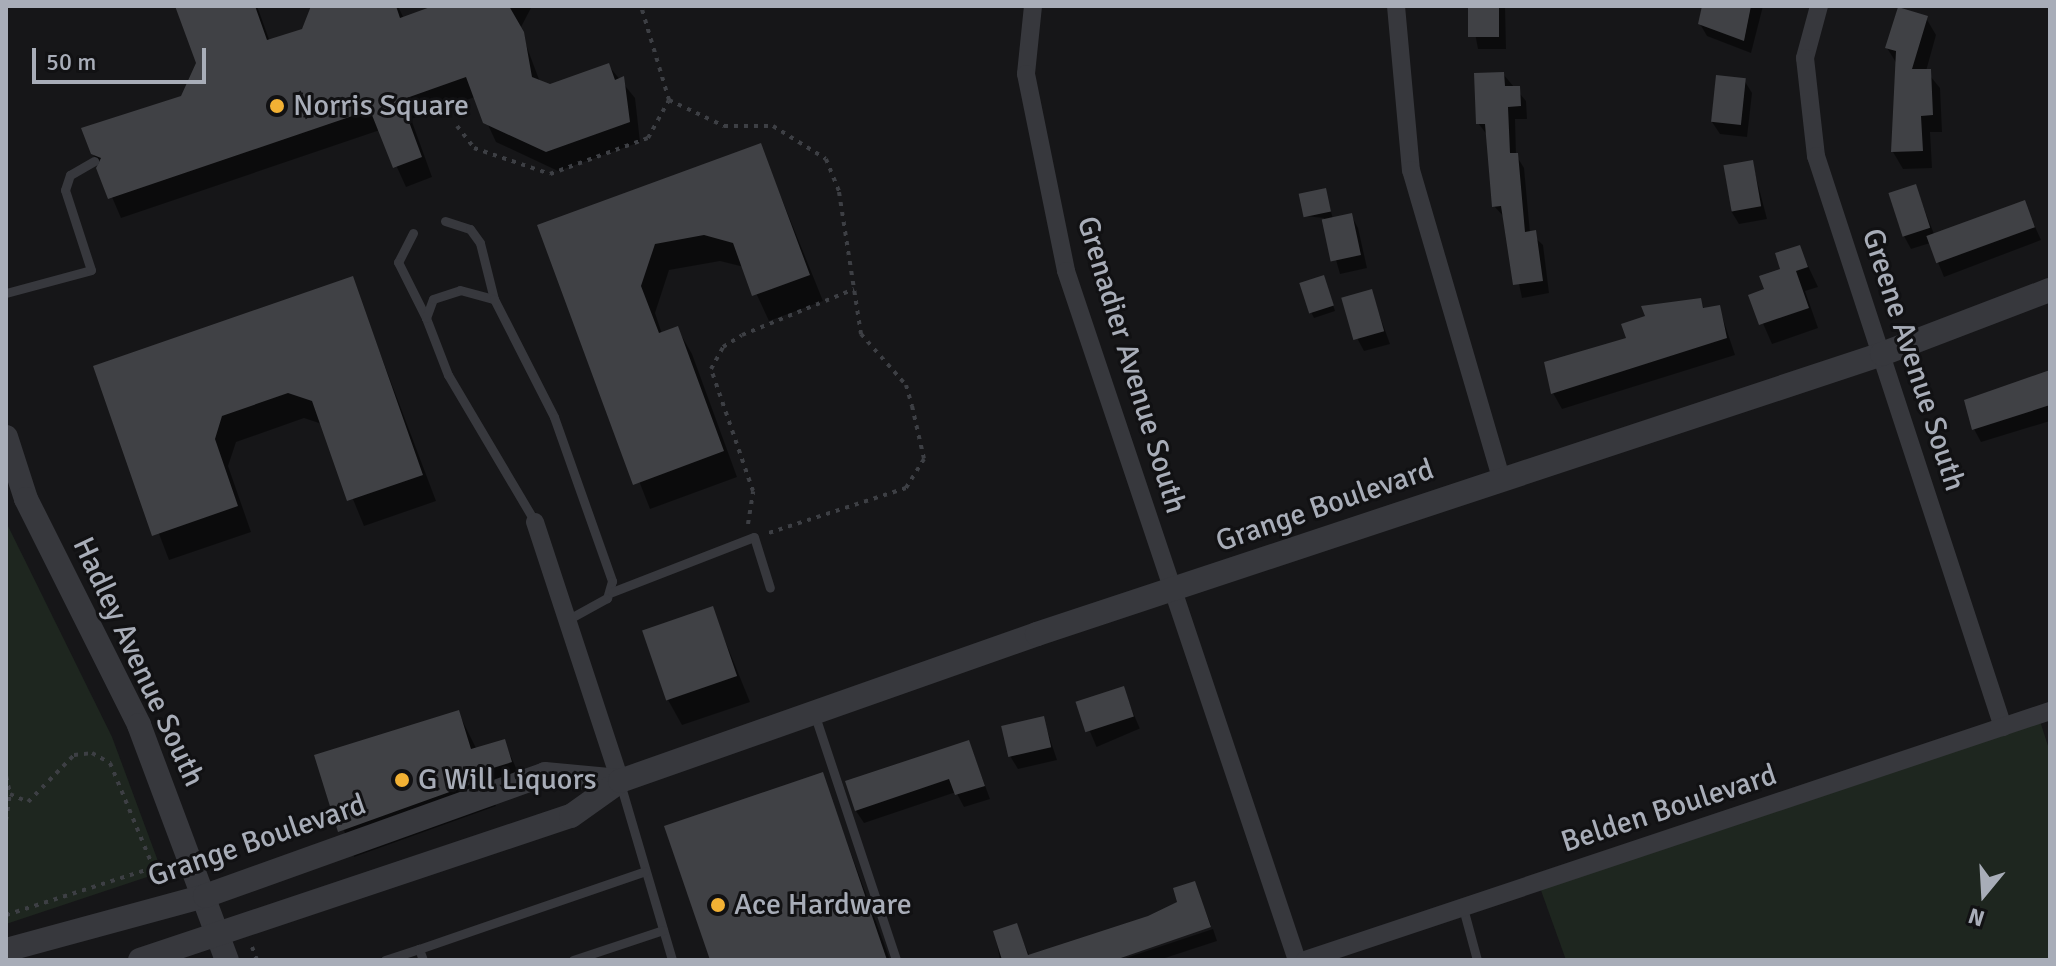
<!DOCTYPE html>
<style>
body{margin:0}
#map{position:relative;width:2056px;height:966px;overflow:hidden;background:#161618;font-family:Signika,sans-serif}
div>[style]{position:absolute}
[style*='--x']{left:calc(var(--x)*1px);top:calc(var(--y)*1px);width:calc(var(--w)*1px);rotate:calc(var(--a)*1deg)}
.green>*{inset:0;background:#1e261f}
.shadow>*{inset:0;background:#0007;transform-origin:0 0}
.building>*{inset:0;background:#404145;transform-origin:0 0}
.path>*{height:4px;margin-top:-2px;transform-origin:0;background:repeating-linear-gradient(90deg,#3d3f44 0 4px,transparent 0 10px)}
.service>*{height:9px;margin:-4.5px;padding:0 4.5px;transform-origin:4.5px;border-radius:4.5px;background:#37383d}
.minor>*{height:18px;margin:-9px;padding:0 9px;transform-origin:9px;border-radius:9px;background:#37383d}
.tertiary>*{height:24px;margin:-12px;padding:0 12px;transform-origin:12px;border-radius:12px;background:#37383d}
.dots>*{width:22px;height:22px;translate:-50% -50%;box-sizing:border-box;border:4px solid #111113;border-radius:50%}
span{translate:-50% -50%;white-space:nowrap;text-align:center;line-height:1.15;-webkit-text-stroke:6px #111113;paint-order:stroke}
.poi-label{font-size:30px;color:#a8adb8}
.left{translate:0 -50%;text-align:left}
.street-label{font-size:30px;color:#a8adb8}
.frame{position:absolute;inset:0;border:8px solid #a8adb8;pointer-events:none}
.north{position:absolute;left:1944px;top:854px;width:80px;height:80px;-webkit-text-stroke:6px #111113;paint-order:stroke;rotate:198deg;font-size:22px;font-weight:700;line-height:32px;text-align:center;color:#a8adb8}
.north::after{content:'';display:block;margin:auto;width:28px;height:36px;background:#a8adb8;clip-path:polygon(50% 0,100% 100%,50% 72%,0 100%)}
.scale{position:absolute;left:32px;top:48px;width:174px;height:36px;box-sizing:border-box;border:4px solid #a8adb8;border-top:0;padding-left:10px;font-size:24px;line-height:28px;white-space:nowrap;color:#a8adb8;-webkit-text-stroke:6px #111113;paint-order:stroke}
</style>
<div id="map">
<div class="green">
<i style="clip-path:polygon(6px 522px,112px 737px,162px 872px,6px 924px)"></i>
<i style="clip-path:polygon(2038px 715px,2050px 752px,2050px 960px,1566px 960px,1538px 882px)"></i>
</div>
<div class="shadow">
<i style="clip-path:polygon(177px 6px,257px 6px,270px 42px,303px 30px,313px 6px,398px 6px,404px 19px,439px 6px,532px 6px,520px 29px,540px 82px,550px 86px,608px 65px,635px 98px,640px 142px,558px 171px,496px 142px,475px 97px,411px 119px,432px 177px,406px 187px,380px 130px,121px 218px,93px 153px,183px 98px,198px 63px)"></i>
<i style="clip-path:polygon(1470px 6px,1505px 6px,1506px 49px,1478px 49px)"></i>
<i style="clip-path:polygon(1704px 6px,1763px 6px,1751px 53px,1707px 36px,1700px 24px)"></i>
<i style="clip-path:polygon(1926px 18px,1936px 35px,1926px 71px,1940px 88px,1942px 132px,1930px 132px,1932px 168px,1903px 169px,1893px 152px,1897px 64px,1887px 48px)"></i>
<i style="clip-path:polygon(1503px 74px,1526px 101px,1527px 119px,1515px 119px,1516px 155px,1524px 168px,1530px 233px,1543px 245px,1549px 293px,1522px 298px,1505px 218px,1494px 206px,1488px 136px,1478px 123px)"></i>
<i style="clip-path:polygon(1744px 80px,1752px 93px,1747px 137px,1720px 134px,1712px 122px)"></i>
<i style="clip-path:polygon(760px 145px,823px 301px,769px 321px,744px 267px,720px 261px,669px 270px,655px 313px,662px 334px,677px 328px,692px 354px,737px 477px,650px 509px,539px 226px)"></i>
<i style="clip-path:polygon(1752px 162px,1767px 219px,1739px 224px,1731px 211px)"></i>
<i style="clip-path:polygon(1915px 186px,1934px 234px,2024px 202px,2041px 240px,1944px 277px,1930px 243px,1911px 249px,1904px 236px)"></i>
<i style="clip-path:polygon(1325px 190px,1333px 219px,1351px 215px,1358px 228px,1367px 268px,1340px 274px,1324px 218px,1305px 216px,1300px 195px)"></i>
<i style="clip-path:polygon(1799px 247px,1818px 287px,1805px 291px,1818px 328px,1772px 344px,1751px 296px,1767px 291px)"></i>
<i style="clip-path:polygon(352px 279px,436px 501px,364px 526px,322px 424px,304px 418px,236px 442px,228px 466px,251px 532px,169px 560px,95px 367px)"></i>
<i style="clip-path:polygon(1326px 283px,1335px 311px,1314px 318px,1311px 312px)"></i>
<i style="clip-path:polygon(1371px 292px,1390px 344px,1364px 351px,1357px 338px)"></i>
<i style="clip-path:polygon(1700px 301px,1705px 310px,1719px 307px,1735px 355px,1562px 409px,1553px 393px,1628px 339px)"></i>
<i style="clip-path:polygon(2050px 370px,2050px 421px,1981px 442px,1974px 429px)"></i>
<i style="clip-path:polygon(712px 609px,750px 702px,682px 725px,668px 700px)"></i>
<i style="left:1123px;top:689px;width:43px;height:47px;rotate:67deg"></i>
<i style="clip-path:polygon(458px 712px,477px 750px,504px 741px,525px 788px,493px 798px,496px 806px,354px 857px,316px 756px)"></i>
<i style="clip-path:polygon(1043px 718px,1057px 760px,1018px 769px,1010px 756px)"></i>
<i style="clip-path:polygon(969px 742px,990px 799px,964px 807px,956px 792px,864px 823px,856px 811px)"></i>
<i style="clip-path:polygon(822px 774px,890px 960px,712px 960px)"></i>
<i style="clip-path:polygon(1194px 884px,1211px 925px,1108px 960px,1000px 960px,995px 933px,1016px 926px,1030px 957px,1148px 918px,1180px 903px)"></i>
<i style="clip-path:polygon(1213px 929px,1217px 941px,1159px 960px,1120px 960px)"></i>
</div>
<div class="building">
<i style="clip-path:polygon(175px 6px,255px 6px,267px 40px,302px 29px,311px 6px,396px 6px,400px 18px,433px 6px,509px 6px,524px 32px,532px 77px,550px 84px,609px 63px,615px 80px,624px 76px,630px 122px,546px 152px,483px 123px,466px 77px,401px 100px,422px 157px,393px 168px,370px 110px,108px 199px,96px 168px,101px 158px,91px 154px,81px 128px,181px 96px,196px 63px)"></i>
<i style="left:1468px;top:6px;width:31px;height:31px"></i>
<i style="clip-path:polygon(1702px 6px,1751px 6px,1744px 41px,1698px 24px)"></i>
<i style="clip-path:polygon(1898px 7px,1928px 16px,1912px 69px,1931px 69px,1933px 115px,1921px 116px,1923px 151px,1891px 152px,1896px 51px,1885px 48px)"></i>
<i style="clip-path:polygon(1504px 72px,1505px 86px,1520px 86px,1521px 106px,1508px 107px,1510px 153px,1518px 153px,1525px 232px,1536px 230px,1543px 281px,1513px 285px,1501px 206px,1492px 207px,1485px 124px,1476px 124px,1474px 73px)"></i>
<i style="left:1716px;top:75px;width:30px;height:47px;rotate:6deg"></i>
<i style="clip-path:polygon(761px 143px,810px 275px,752px 296px,733px 243px,704px 235px,655px 244px,641px 286px,659px 333px,678px 326px,724px 451px,633px 485px,537px 225px)"></i>
<i style="left:1753px;top:160px;width:47px;height:30px;rotate:80deg"></i>
<i style="left:1916px;top:184px;width:46px;height:29px;rotate:72deg"></i>
<i style="left:1326px;top:188px;width:24px;height:28px;rotate:78deg"></i>
<i style="left:2025px;top:200px;width:29px;height:105px;rotate:70deg"></i>
<i style="left:1352px;top:213px;width:43px;height:31px;rotate:78deg"></i>
<i style="clip-path:polygon(1800px 245px,1808px 267px,1796px 271px,1809px 308px,1759px 325px,1748px 295px,1764px 289px,1759px 276px,1780px 269px,1775px 253px)"></i>
<i style="left:1324px;top:275px;width:32px;height:26px;rotate:72deg"></i>
<i style="clip-path:polygon(353px 276px,423px 475px,347px 501px,312px 401px,288px 393px,222px 416px,215px 439px,238px 506px,152px 536px,93px 366px)"></i>
<i style="left:1372px;top:289px;width:44px;height:32px;rotate:74deg"></i>
<i style="clip-path:polygon(1701px 298px,1703px 308px,1720px 305px,1727px 338px,1551px 394px,1544px 362px,1626px 338px,1621px 324px,1645px 316px,1641px 306px)"></i>
<i style="clip-path:polygon(2050px 370px,2050px 405px,1972px 430px,1964px 400px)"></i>
<i style="left:713px;top:606px;width:74px;height:75px;rotate:71deg"></i>
<i style="left:1124px;top:686px;width:32px;height:51px;rotate:72deg"></i>
<i style="clip-path:polygon(459px 710px,471px 749px,505px 739px,512px 762px,480px 772px,483px 780px,338px 832px,314px 755px)"></i>
<i style="left:1044px;top:716px;width:32px;height:44px;rotate:77deg"></i>
<i style="clip-path:polygon(969px 740px,985px 786px,955px 795px,949px 779px,855px 811px,845px 781px)"></i>
<i style="clip-path:polygon(823px 772px,887px 960px,710px 960px,664px 826px)"></i>
<i style="clip-path:polygon(1195px 881px,1211px 927px,1115px 960px,1002px 960px,993px 931px,1017px 923px,1028px 955px,1148px 916px,1177px 902px,1173px 888px)"></i>
</div>
<div class="path">
<i style="--x:669;--y:100;--w:61;--a:25.3"></i>
<i style="--x:724;--y:126;--w:49;--a:0"></i>
<i style="--x:773;--y:126;--w:62;--a:31.9"></i>
<i style="--x:826;--y:159;--w:35;--a:68"></i>
<i style="--x:839;--y:192;--w:144;--a:81.2"></i>
<i style="--x:861;--y:334;--w:68;--a:48.6"></i>
<i style="--x:906;--y:385;--w:22;--a:74"></i>
<i style="--x:912;--y:406;--w:54;--a:77.2"></i>
<i style="--x:924;--y:459;--w:34;--a:122"></i>
<i style="--x:906;--y:488;--w:145;--a:161.9"></i>
<i style="--x:457;--y:126;--w:28;--a:52"></i>
<i style="--x:474;--y:148;--w:80;--a:18.9"></i>
<i style="--x:550;--y:174;--w:104;--a:-20.2"></i>
<i style="--x:648;--y:138;--w:43;--a:-61.1"></i>
<i style="--x:669;--y:100;--w:98;--a:-106.6"></i>
<i style="--x:748;--y:524;--w:33;--a:-81"></i>
<i style="--x:753;--y:491;--w:129;--a:-109"></i>
<i style="--x:711;--y:369;--w:25;--a:-61"></i>
<i style="--x:723;--y:347;--w:22;--a:-32"></i>
<i style="--x:742;--y:335;--w:121;--a:-22.3"></i>
<i style="--x:6;--y:776;--w:18;--a:77"></i>
<i style="--x:10;--y:794;--w:20;--a:24"></i>
<i style="--x:28;--y:802;--w:66;--a:-45.6"></i>
<i style="--x:74;--y:755;--w:18;--a:-6"></i>
<i style="--x:92;--y:753;--w:21;--a:29"></i>
<i style="--x:110;--y:763;--w:133;--a:67.5"></i>
<i style="--x:6;--y:821;--w:27;--a:-82"></i>
<i style="--x:208;--y:852;--w:17;--a:-17"></i>
<i style="--x:224;--y:847;--w:19;--a:78"></i>
<i style="--x:6;--y:915;--w:167;--a:-17.8"></i>
<i style="--x:252;--y:947;--w:14;--a:69"></i>
</div>
<div class="service">
<i style="--x:445;--y:221;--w:26;--a:18"></i>
<i style="--x:470;--y:229;--w:17;--a:54"></i>
<i style="--x:480;--y:243;--w:58;--a:76"></i>
<i style="--x:413;--y:233;--w:33;--a:117"></i>
<i style="--x:398;--y:262;--w:63;--a:63.4"></i>
<i style="--x:6;--y:293;--w:88;--a:-15.1"></i>
<i style="--x:91;--y:270;--w:84;--a:-108"></i>
<i style="--x:65;--y:190;--w:16;--a:-72"></i>
<i style="--x:70;--y:175;--w:28;--a:-30"></i>
<i style="--x:535;--y:522;--w:171;--a:-120.6"></i>
<i style="--x:448;--y:375;--w:61;--a:-111.1"></i>
<i style="--x:426;--y:318;--w:20;--a:-70"></i>
<i style="--x:433;--y:299;--w:28;--a:-18"></i>
<i style="--x:460;--y:290;--w:35;--a:15"></i>
<i style="--x:494;--y:299;--w:132;--a:63"></i>
<i style="--x:554;--y:417;--w:174;--a:70.5"></i>
<i style="--x:612;--y:581;--w:18;--a:106"></i>
<i style="--x:607;--y:598;--w:43;--a:151.1"></i>
<i style="--x:612;--y:592;--w:152;--a:-21.2"></i>
<i style="--x:754;--y:537;--w:53;--a:72.6"></i>
<i style="--x:814;--y:713;--w:260;--a:71.6"></i>
<i style="--x:620;--y:783;--w:184;--a:73.6"></i>
<i style="--x:1463;--y:908;--w:54;--a:74.9"></i>
<i style="--x:385;--y:960;--w:36;--a:-18"></i>
<i style="--x:423;--y:960;--w:12;--a:-110"></i>
<i style="--x:419;--y:949;--w:239;--a:-19"></i>
<i style="--x:573;--y:960;--w:95;--a:-18.4"></i>
</div>
<div class="minor">
<i style="--x:1033;--y:6;--w:68;--a:95.9"></i>
<i style="--x:1026;--y:74;--w:201;--a:78.5"></i>
<i style="--x:1066;--y:271;--w:727;--a:71.47"></i>
<i style="--x:1396;--y:6;--w:165;--a:84.8"></i>
<i style="--x:1411;--y:170;--w:321;--a:73.7"></i>
<i style="--x:1819;--y:6;--w:54;--a:105.1"></i>
<i style="--x:1805;--y:58;--w:99;--a:83.6"></i>
<i style="--x:1816;--y:156;--w:601;--a:71.87"></i>
<i style="--x:535;--y:522;--w:273;--a:71.8"></i>
<i style="--x:1305;--y:960;--w:786;--a:-18.48"></i>
</div>
<div class="tertiary">
<i style="--x:6;--y:437;--w:65;--a:72.1"></i>
<i style="--x:26;--y:499;--w:253;--a:63.4"></i>
<i style="--x:139;--y:725;--w:251;--a:69.5"></i>
<i style="--x:6;--y:950;--w:206;--a:-15.2"></i>
<i style="--x:205;--y:896;--w:361;--a:-19.7"></i>
<i style="--x:545;--y:774;--w:75;--a:5.3"></i>
<i style="--x:140;--y:960;--w:454;--a:-18.5"></i>
<i style="--x:571;--y:816;--w:60;--a:-35.5"></i>
<i style="--x:620;--y:781;--w:442;--a:-19.4"></i>
<i style="--x:1037;--y:634;--w:890;--a:-18.33"></i>
<i style="--x:1882;--y:354;--w:180;--a:-20.9"></i>
</div>
<div class="dots">
<i style="left:277px;top:106px;background:#f2b134"></i>
<i style="left:402px;top:780px;background:#f2b134"></i>
<i style="left:718px;top:905px;background:#f2b134"></i>
</div>
<div class="poi-label">
<span class="left" style="left:293px;top:106px">Norris Square</span>
<span class="left" style="left:418px;top:780px">G Will Liquors</span>
<span class="left" style="left:734px;top:905px">Ace Hardware</span>
</div>
<div class="street-label">
<span style="left:1913px;top:360px;rotate:72deg">Greene Avenue South</span>
<span style="left:1131px;top:365px;rotate:73deg">Grenadier Avenue South</span>
<span style="left:1325px;top:506px;rotate:-19deg">Grange Boulevard</span>
<span style="left:138px;top:662px;rotate:65deg">Hadley Avenue South</span>
<span style="left:1669px;top:809px;rotate:-18deg">Belden Boulevard</span>
<span style="left:257px;top:841px;rotate:-19deg">Grange Boulevard</span>
</div>
<div class="frame"></div>
<div class="north">N</div>
<div class="scale">50 m</div>
</div>
